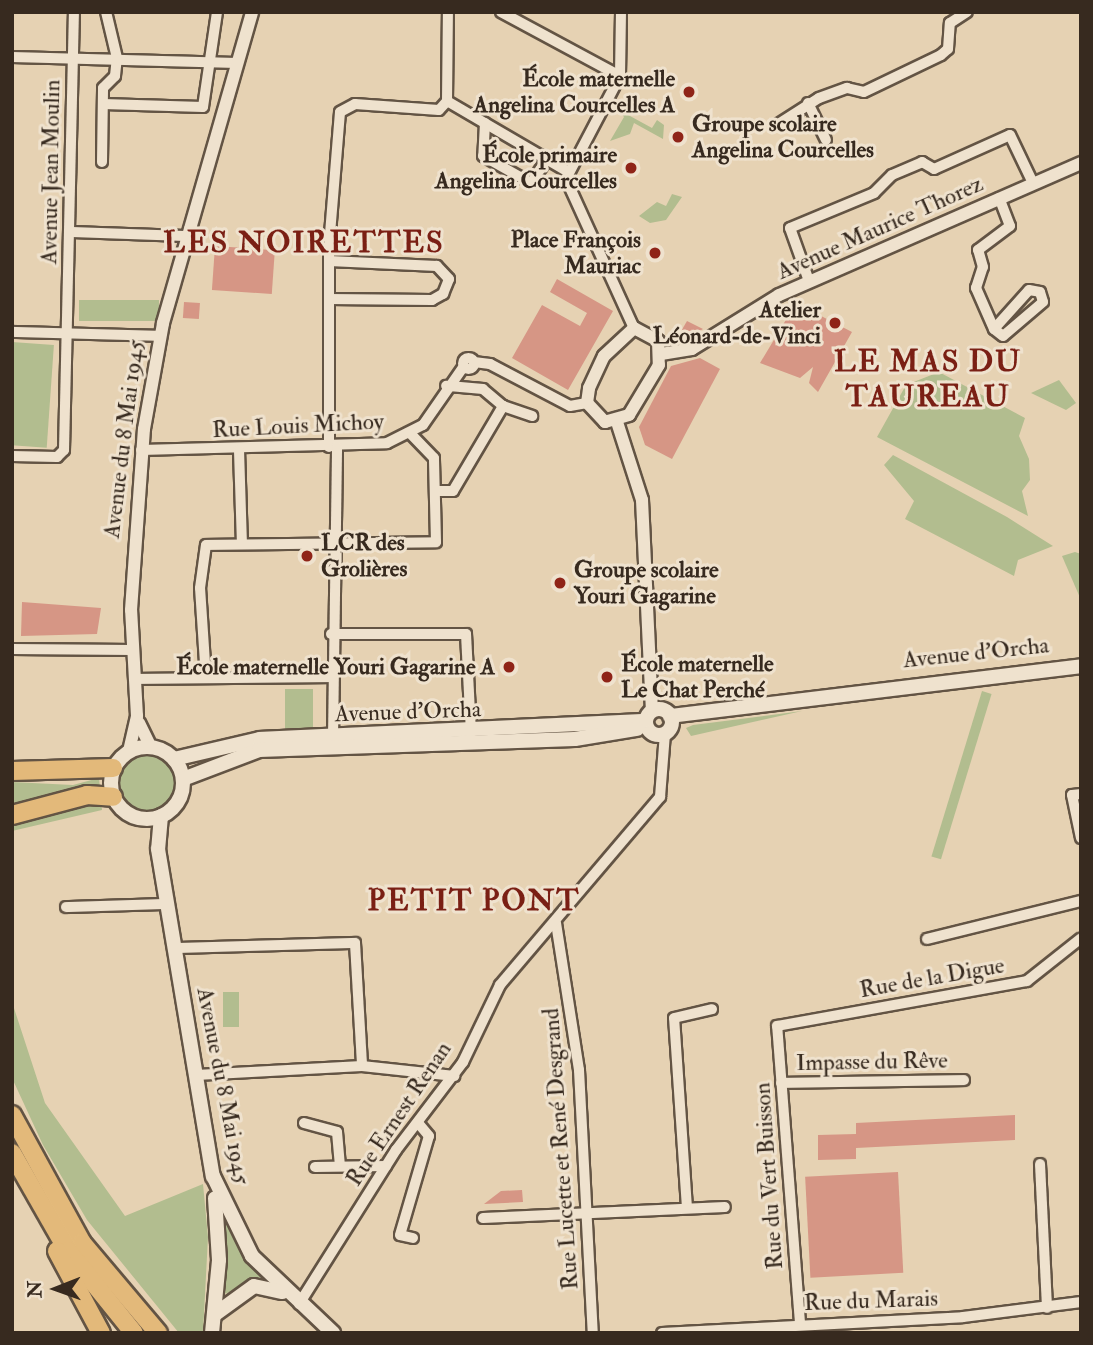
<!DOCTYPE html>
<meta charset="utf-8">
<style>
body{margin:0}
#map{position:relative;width:1093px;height:1345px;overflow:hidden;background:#e6d2b3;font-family:"IM FELL Double Pica",serif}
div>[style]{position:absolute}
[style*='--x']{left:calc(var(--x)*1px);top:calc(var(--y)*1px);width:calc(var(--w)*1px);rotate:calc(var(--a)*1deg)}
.green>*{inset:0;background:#b2bd8f;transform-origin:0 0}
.round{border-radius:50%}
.building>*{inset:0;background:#d69685;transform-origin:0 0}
.roads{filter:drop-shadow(2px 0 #635444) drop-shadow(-2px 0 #635444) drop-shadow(0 2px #635444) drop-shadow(0 -2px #635444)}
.minor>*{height:10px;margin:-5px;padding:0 5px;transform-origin:5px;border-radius:5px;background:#efe2ce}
.minor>.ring{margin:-5px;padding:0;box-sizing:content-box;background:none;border:10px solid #efe2ce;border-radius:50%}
.tertiary>*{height:12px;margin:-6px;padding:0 6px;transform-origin:6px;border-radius:6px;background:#efe2ce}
.secondary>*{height:14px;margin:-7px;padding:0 7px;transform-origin:7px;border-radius:7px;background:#efe2ce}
.secondary>.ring{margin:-7px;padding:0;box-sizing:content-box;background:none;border:14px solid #efe2ce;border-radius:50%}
.motorway>*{height:18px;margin:-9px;padding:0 9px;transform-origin:9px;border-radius:9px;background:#e3b97a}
.dots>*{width:19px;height:19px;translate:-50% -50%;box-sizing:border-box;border:4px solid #efe2ce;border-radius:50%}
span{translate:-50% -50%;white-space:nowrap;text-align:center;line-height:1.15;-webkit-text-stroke:6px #efe2ce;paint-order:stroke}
.poi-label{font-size:23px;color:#372a1f;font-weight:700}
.right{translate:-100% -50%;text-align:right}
.left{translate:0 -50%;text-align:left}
.street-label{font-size:23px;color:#372a1f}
.district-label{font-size:30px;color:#7a1f14;font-weight:700;letter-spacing:2px}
.frame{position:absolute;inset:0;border:14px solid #372a1f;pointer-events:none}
.north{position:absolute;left:21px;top:1254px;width:70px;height:70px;-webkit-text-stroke:5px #efe2ce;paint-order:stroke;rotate:269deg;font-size:19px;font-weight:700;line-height:28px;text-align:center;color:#372a1f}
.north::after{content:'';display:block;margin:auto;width:24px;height:32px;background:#372a1f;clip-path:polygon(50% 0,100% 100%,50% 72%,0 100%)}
</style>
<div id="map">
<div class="green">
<i style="clip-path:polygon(619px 110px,652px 128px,657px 120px,664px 125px,663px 139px,634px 123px,630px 134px,610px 141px,624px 117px)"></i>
<i style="clip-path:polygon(672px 194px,682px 197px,666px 220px,650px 223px,639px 216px,657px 202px,666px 206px)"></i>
<i style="left:79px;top:300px;width:80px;height:21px"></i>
<i style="left:12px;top:342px;width:42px;height:103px;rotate:4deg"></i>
<i style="clip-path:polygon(939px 372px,1025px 418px,1019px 436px,1029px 459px,1030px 480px,1022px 491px,1028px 516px,877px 437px,906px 385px)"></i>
<i style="clip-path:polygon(1059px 380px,1076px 403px,1066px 410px,1031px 393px)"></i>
<i style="clip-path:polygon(893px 455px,1007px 517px,1053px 546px,1018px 560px,1014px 576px,905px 519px,914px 501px,884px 465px)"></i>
<i style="clip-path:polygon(1075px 552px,1081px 554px,1081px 600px,1062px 556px)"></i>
<i style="left:285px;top:689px;width:28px;height:44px"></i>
<i style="left:982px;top:691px;width:10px;height:173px;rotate:17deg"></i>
<i style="clip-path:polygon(802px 711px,691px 736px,686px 728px,693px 725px)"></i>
<i class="round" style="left:118px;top:754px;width:58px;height:58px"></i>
<i style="clip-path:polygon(99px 778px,102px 810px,12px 831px,12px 782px,73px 785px)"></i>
<i style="left:223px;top:992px;width:16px;height:35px"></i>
<i style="clip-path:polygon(12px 1002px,45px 1103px,125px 1216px,203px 1184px,208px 1237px,203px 1333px,179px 1333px,87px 1220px,43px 1145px,12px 1078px)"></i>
<i style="clip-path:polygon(222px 1215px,265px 1280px,224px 1294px,225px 1253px)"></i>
</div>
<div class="building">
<i style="left:215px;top:246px;width:60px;height:44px;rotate:4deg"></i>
<i style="clip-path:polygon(557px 279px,613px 311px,568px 390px,512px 358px,542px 305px,580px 326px,587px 313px,550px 292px)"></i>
<i style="left:184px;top:302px;width:16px;height:16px;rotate:4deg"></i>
<i style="clip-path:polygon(796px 303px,852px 332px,818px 392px,809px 383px,813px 367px,800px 378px,760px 363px)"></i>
<i style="clip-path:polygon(687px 321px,703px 329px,680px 342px,676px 340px)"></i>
<i style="clip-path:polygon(700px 358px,720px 369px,672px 459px,645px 445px,639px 427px,671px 366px)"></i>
<i style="clip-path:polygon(22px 602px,101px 608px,97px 634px,21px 636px)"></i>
<i style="clip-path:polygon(1015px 1115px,1015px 1140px,856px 1148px,856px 1159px,818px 1160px,818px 1135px,856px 1134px,856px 1123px)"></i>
<i style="left:898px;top:1172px;width:101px;height:93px;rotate:87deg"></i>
<i style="clip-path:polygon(522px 1190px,523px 1202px,484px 1204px,501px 1191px)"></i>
</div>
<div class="roads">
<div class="minor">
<i style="--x:501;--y:12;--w:135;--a:28.3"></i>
<i style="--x:621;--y:12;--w:64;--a:90.9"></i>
<i style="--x:620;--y:76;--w:116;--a:117.7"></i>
<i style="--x:566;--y:179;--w:164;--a:65.5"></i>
<i style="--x:12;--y:57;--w:225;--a:1.5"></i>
<i style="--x:447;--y:101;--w:139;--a:30.3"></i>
<i style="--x:808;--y:103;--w:41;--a:64.1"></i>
<i style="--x:103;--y:104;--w:100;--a:1.7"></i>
<i style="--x:203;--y:107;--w:96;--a:-81.6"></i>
<i style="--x:485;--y:123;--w:33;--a:93"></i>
<i style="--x:483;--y:156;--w:55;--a:29.4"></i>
<i style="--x:531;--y:183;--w:29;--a:-56"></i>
<i style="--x:780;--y:123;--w:46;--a:-32.7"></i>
<i style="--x:819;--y:98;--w:30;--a:-20"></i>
<i style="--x:847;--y:88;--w:17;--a:13"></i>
<i style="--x:864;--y:92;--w:85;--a:-25.7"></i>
<i style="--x:941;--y:55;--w:9;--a:-41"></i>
<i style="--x:948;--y:49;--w:26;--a:-86"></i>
<i style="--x:950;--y:23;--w:20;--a:-33"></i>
<i style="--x:102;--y:162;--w:74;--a:-89.2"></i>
<i style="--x:103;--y:88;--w:17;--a:-45"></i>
<i style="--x:115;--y:76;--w:18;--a:-84"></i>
<i style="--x:117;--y:58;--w:47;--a:-103.4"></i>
<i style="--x:70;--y:232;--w:117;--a:2"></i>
<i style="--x:809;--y:281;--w:56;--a:-109.7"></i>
<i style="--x:790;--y:228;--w:91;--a:-22.6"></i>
<i style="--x:874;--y:193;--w:25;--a:-45"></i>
<i style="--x:892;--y:175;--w:33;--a:-23"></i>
<i style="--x:922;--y:162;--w:14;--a:30"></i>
<i style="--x:934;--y:169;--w:83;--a:-24.1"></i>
<i style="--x:1010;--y:135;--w:53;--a:64.4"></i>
<i style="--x:329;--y:299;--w:103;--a:0.6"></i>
<i style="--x:432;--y:300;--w:13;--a:-29"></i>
<i style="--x:443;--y:294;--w:16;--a:-68"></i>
<i style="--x:449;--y:279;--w:18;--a:-133"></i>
<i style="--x:437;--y:266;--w:108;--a:-177.3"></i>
<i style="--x:994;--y:329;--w:52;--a:-48.1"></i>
<i style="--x:1029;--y:290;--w:11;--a:10"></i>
<i style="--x:1040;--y:292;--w:10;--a:73"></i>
<i style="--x:1043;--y:302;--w:52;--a:139.6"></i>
<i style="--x:1003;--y:336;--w:11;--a:-142"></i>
<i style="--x:994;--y:329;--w:45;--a:-113.7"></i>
<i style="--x:976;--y:288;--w:22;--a:-72"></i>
<i style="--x:983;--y:267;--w:18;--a:-106"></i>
<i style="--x:978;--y:250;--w:40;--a:-37"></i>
<i style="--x:1010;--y:226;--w:30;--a:-111"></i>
<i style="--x:12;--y:332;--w:148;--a:1.5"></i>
<i class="ring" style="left:462.5px;top:357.5px;width:1px;height:1px"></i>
<i style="--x:474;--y:362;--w:16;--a:7"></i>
<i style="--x:490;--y:364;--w:90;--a:27.7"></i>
<i style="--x:570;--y:406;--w:17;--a:-10"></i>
<i style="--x:503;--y:406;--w:31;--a:19"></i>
<i style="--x:329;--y:447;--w:201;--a:-90"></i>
<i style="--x:329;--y:246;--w:134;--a:-85.3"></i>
<i style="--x:340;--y:112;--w:17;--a:-28"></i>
<i style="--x:355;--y:104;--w:84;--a:4.1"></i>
<i style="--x:439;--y:110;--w:12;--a:-48"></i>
<i style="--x:447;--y:101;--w:89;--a:-89.4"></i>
<i style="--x:141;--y:450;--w:246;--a:-1.6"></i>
<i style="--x:387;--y:443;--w:40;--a:-26.6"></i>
<i style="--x:423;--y:425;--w:72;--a:-55.2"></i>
<i style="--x:239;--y:450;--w:94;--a:88.2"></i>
<i style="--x:12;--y:456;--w:45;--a:1.3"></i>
<i style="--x:57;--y:457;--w:10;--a:-45"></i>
<i style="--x:64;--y:450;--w:438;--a:-88.7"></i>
<i style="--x:436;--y:491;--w:17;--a:0"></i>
<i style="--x:453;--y:491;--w:99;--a:-59.5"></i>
<i style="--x:503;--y:406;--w:26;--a:-140"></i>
<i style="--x:483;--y:389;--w:37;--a:-175"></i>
<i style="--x:331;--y:634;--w:135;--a:0"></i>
<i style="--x:466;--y:634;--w:99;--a:87.1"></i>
<i style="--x:12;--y:649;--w:121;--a:0.5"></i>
<i style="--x:206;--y:678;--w:90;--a:-93.8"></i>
<i style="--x:200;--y:588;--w:43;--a:-82.1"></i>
<i style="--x:206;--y:545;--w:230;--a:-0.7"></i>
<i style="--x:436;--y:542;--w:84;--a:-91.4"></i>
<i style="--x:434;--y:458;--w:33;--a:-134"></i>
<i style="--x:135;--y:679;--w:197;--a:-0.6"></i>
<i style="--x:333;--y:738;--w:291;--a:-89.2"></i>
<i style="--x:1081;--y:794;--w:9;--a:174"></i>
<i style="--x:1072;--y:795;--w:44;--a:78.2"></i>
<i style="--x:66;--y:907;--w:101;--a:-1.7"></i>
<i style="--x:556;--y:923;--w:149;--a:81.1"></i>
<i style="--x:579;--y:1070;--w:263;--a:87"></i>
<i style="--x:927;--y:939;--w:159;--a:-13.9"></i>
<i style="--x:174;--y:948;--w:181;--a:-1.6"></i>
<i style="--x:355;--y:943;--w:123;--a:86.7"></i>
<i style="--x:196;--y:1075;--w:166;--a:-3.1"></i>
<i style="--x:362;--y:1066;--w:93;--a:6.2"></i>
<i style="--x:781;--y:1083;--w:183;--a:-0.9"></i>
<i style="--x:304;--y:1123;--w:34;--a:15"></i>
<i style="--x:337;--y:1132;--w:34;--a:85"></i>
<i style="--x:1040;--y:1164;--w:144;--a:87.2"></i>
<i style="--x:315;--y:1167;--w:71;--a:-0.8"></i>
<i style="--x:687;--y:1208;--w:190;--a:-93.9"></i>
<i style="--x:674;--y:1018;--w:39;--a:-13"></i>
<i style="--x:483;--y:1218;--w:242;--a:-2.6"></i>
<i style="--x:413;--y:1238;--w:13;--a:-167"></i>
<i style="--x:400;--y:1235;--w:103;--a:-73.7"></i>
<i style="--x:429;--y:1136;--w:17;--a:-130"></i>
<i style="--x:299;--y:1304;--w:182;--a:-57.8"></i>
<i style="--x:396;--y:1150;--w:111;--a:-52.7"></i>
<i style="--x:463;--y:1062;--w:85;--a:-64.3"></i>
<i style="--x:500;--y:985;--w:247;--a:-49.6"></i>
<i style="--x:660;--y:797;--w:64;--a:-85.5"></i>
<i style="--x:800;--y:1323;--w:298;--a:-94.4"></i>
<i style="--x:777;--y:1026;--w:254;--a:-10.2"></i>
<i style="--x:1027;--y:981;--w:68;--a:-38.4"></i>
<i style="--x:662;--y:1333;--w:301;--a:-3"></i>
<i style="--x:963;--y:1317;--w:119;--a:-7.2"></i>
</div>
<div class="tertiary">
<i style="--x:634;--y:328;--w:27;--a:28"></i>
<i style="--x:658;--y:341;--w:24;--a:88"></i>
<i style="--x:659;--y:365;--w:58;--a:121"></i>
<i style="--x:629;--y:415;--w:25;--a:164"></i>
<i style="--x:605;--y:422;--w:26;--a:-133"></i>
<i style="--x:587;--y:403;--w:15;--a:-82"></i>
<i style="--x:589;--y:388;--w:35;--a:-65"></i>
<i style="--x:604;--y:356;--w:41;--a:-43"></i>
<i style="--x:661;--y:354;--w:31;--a:-9"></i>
<i style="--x:692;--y:349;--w:102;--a:-31.8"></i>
<i style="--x:779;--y:295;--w:330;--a:-23.6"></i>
<i style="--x:617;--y:422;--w:82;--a:72.2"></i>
<i style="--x:642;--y:500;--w:211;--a:87.3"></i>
<i style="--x:139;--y:723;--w:25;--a:64"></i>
<i style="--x:129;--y:751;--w:36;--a:-77"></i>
<i style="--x:137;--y:716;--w:106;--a:-93.2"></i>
<i style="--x:131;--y:610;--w:181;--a:-85.9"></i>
<i style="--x:144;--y:429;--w:108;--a:-79.8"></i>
<i style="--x:163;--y:323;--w:323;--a:-74"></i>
</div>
<div class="secondary">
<i class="ring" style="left:646px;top:709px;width:12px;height:12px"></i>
<i style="--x:670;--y:716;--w:414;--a:-6.9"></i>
<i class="ring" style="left:111px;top:747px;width:58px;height:58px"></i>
<i style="--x:174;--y:759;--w:88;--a:-13.1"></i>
<i style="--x:260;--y:739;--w:386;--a:-2.7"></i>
<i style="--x:183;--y:779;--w:81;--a:-20.9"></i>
<i style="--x:259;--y:750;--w:316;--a:-2"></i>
<i style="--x:575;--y:739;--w:63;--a:-9.2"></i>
<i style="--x:161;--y:816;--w:33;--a:95"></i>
<i style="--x:158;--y:849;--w:332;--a:80.5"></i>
<i style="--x:213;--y:1176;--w:89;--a:64"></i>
<i style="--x:252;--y:1256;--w:112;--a:43.5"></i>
<i style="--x:214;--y:1315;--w:49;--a:-35.9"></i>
<i style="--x:254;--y:1286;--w:29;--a:12"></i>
<i style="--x:212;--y:1333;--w:73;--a:-84.5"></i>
<i style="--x:219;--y:1260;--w:62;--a:-93.7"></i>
</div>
<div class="motorway">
<i style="--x:12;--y:771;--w:101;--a:-1.7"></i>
<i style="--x:12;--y:815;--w:78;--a:-14.9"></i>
<i style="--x:87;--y:795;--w:26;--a:4"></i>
<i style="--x:12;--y:1115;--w:146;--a:61.3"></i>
<i style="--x:82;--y:1243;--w:118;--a:49.8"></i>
<i style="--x:12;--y:1153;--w:113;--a:60.3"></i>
<i style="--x:68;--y:1251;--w:105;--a:51.2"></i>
<i style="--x:57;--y:1251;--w:93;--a:61.8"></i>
</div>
</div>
<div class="dots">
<i style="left:689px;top:92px;background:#8f2418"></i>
<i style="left:678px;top:137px;background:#8f2418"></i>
<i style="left:631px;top:168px;background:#8f2418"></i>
<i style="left:655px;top:253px;background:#8f2418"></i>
<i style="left:835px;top:323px;background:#8f2418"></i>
<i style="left:307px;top:556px;background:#8f2418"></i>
<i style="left:560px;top:583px;background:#8f2418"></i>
<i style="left:509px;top:667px;background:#8f2418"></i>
<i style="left:607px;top:677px;background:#8f2418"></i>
</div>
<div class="poi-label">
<span class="right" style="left:675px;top:92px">École maternelle<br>Angelina Courcelles A</span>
<span class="left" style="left:692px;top:137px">Groupe scolaire<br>Angelina Courcelles</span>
<span class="right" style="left:617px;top:168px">École primaire<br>Angelina Courcelles</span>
<span class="right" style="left:641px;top:253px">Place François<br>Mauriac</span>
<span class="right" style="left:821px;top:323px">Atelier<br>Léonard-de-Vinci</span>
<span class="left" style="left:321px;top:556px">LCR des<br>Grolières</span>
<span class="left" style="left:574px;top:583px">Groupe scolaire<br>Youri Gagarine</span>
<span class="left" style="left:621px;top:677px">École maternelle<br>Le Chat Perché</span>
<span class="right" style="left:495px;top:667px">École maternelle Youri Gagarine A</span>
</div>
<div class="street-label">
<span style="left:51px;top:172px;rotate:-89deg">Avenue Jean Moulin</span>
<span style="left:880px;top:228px;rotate:-24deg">Avenue Maurice Thorez</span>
<span style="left:298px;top:426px;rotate:-3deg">Rue Louis Michoy</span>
<span style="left:124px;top:439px;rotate:-83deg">Avenue du 8 Mai 1945</span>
<span style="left:976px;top:653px;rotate:-6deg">Avenue d'Orcha</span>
<span style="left:408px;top:712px;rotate:-2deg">Avenue d'Orcha</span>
<span style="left:932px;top:978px;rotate:-10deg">Rue de la Digue</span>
<span style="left:872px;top:1062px;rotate:-1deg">Impasse du Rêve</span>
<span style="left:223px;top:1086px;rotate:79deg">Avenue du 8 Mai 1945</span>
<span style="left:399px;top:1114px;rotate:-56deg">Rue Ernest Renan</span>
<span style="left:561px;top:1149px;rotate:-94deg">Rue Lucette et René Desgrand</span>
<span style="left:769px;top:1176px;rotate:-94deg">Rue du Vert Buisson</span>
<span style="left:871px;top:1301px;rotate:-2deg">Rue du Marais</span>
</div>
<div class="district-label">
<span style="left:304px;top:243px">LES NOIRETTES</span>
<span style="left:928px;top:379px">LE MAS DU<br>TAUREAU</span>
<span style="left:474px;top:901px">PETIT PONT</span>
</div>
<div class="frame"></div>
<div class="north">N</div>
</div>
